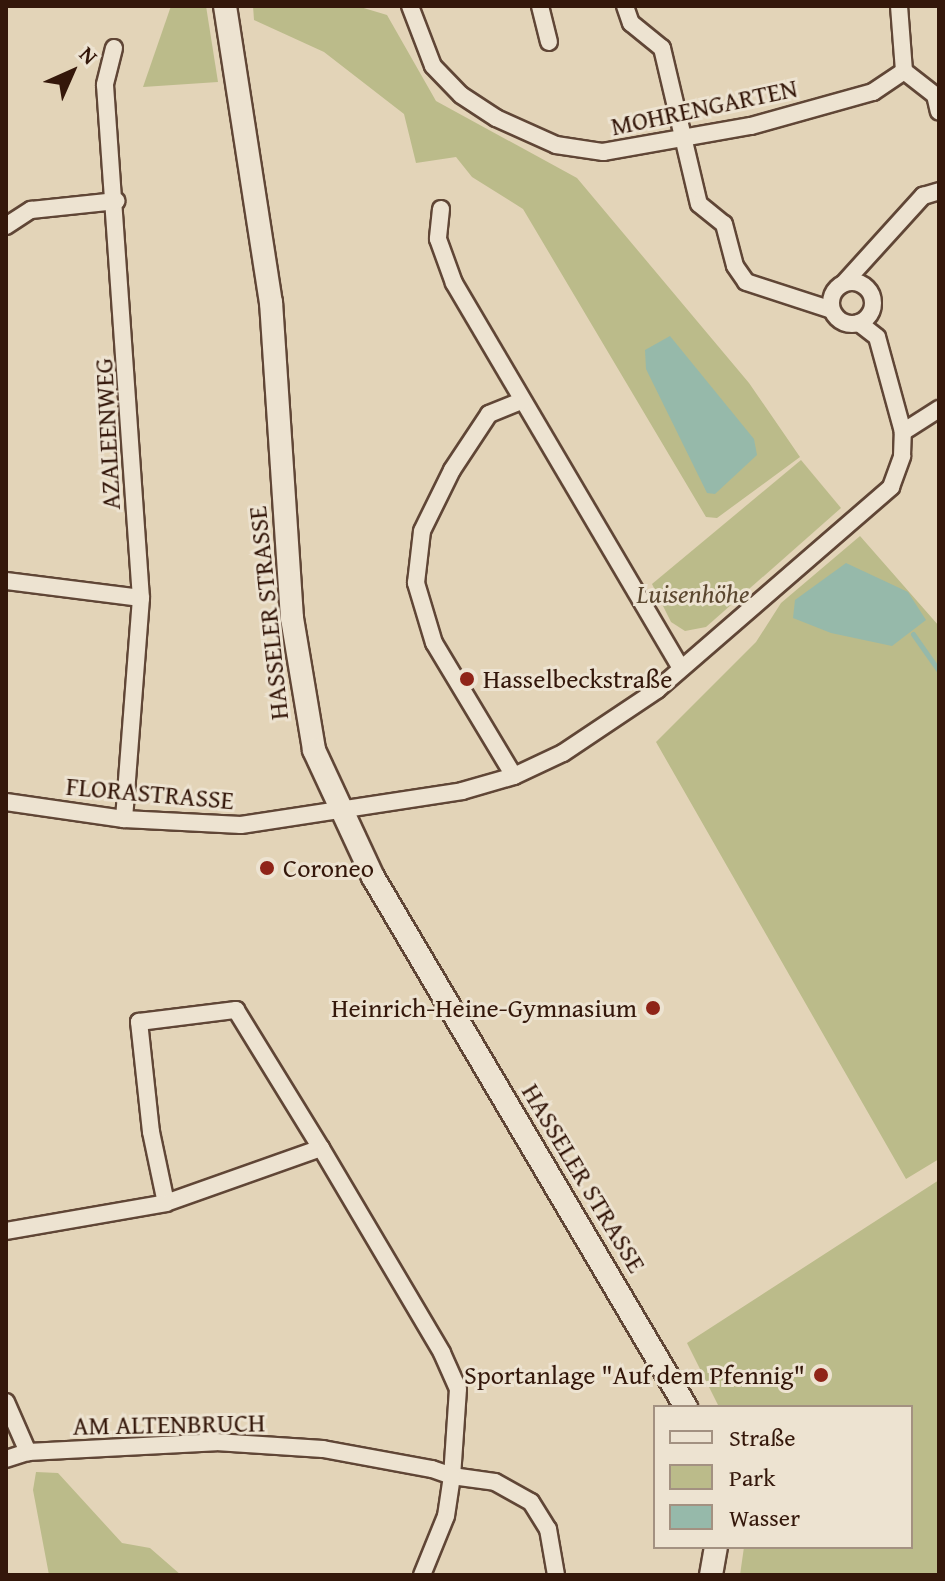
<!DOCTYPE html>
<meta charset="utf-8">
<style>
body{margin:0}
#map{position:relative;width:945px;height:1581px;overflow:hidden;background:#e3d4b8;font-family:"Gentium Book Plus",serif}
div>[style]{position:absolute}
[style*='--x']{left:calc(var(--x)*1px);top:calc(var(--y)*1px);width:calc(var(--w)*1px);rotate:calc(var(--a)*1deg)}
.green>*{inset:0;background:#bbbb8a}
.water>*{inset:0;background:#96b9aa}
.stream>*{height:5px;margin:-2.5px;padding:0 2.5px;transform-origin:2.5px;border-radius:2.5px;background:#96b9aa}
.roads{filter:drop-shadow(2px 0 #604636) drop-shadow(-2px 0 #604636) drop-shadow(0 2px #604636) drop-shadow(0 -2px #604636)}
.minor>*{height:16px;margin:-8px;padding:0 8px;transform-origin:8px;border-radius:8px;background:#ede3d1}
.minor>.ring{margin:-8px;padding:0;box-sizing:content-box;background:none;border:16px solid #ede3d1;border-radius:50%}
.secondary>*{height:22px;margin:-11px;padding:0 11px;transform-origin:11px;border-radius:11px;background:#ede3d1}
.dots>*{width:22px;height:22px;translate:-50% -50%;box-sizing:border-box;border:4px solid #ede3d1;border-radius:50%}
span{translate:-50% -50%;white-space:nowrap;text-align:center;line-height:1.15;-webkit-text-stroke:6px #ede3d1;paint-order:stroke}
.street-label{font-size:26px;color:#34170a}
.park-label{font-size:26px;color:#5c4830;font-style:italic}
.poi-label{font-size:26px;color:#34170a}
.left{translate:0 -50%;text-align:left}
.right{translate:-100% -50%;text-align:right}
.frame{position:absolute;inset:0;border:8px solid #34170a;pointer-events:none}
.legend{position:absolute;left:653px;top:1405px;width:260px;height:144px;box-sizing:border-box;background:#ede3d1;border:2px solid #a39181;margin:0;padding:10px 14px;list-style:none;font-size:24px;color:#34170a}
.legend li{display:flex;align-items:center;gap:16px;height:40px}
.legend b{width:40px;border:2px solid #a39181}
.north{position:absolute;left:32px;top:32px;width:80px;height:80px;-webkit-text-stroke:6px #ede3d1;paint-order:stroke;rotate:45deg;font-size:22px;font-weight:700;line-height:32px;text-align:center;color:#34170a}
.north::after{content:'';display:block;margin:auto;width:28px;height:36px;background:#34170a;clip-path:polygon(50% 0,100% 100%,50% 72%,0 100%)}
</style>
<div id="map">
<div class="green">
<i style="clip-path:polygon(171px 6px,206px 6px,218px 82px,143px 87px)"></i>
<i style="clip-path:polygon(253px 6px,357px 6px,387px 15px,436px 101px,577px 178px,749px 383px,800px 457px,717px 518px,706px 517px,523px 209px,472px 177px,456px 157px,416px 163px,404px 114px,324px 52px,254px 20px)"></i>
<i style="clip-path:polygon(801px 460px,841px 508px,706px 627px,685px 631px,671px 622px,652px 584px)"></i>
<i style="clip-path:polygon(860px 536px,939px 626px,939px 1159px,906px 1179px,656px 742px,756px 642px,781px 603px)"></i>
<i style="clip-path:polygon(939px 1180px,939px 1575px,740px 1575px,744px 1547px,911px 1547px,911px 1407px,719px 1407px,687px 1343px)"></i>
<i style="clip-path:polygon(36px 1472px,58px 1473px,122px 1543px,150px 1548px,181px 1575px,49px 1575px,33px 1490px)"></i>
</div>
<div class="water">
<i style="clip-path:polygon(670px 336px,754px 439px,757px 455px,715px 494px,707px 493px,646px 369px,645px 350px)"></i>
<i style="clip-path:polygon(846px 563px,908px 592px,926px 620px,892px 646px,831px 633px,793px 618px,795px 600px)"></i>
</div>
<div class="stream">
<i style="--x:913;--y:634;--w:45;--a:54.9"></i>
</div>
<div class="roads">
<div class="minor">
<i style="--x:410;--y:6;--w:64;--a:69"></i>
<i style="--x:433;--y:66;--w:40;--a:46"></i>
<i style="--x:461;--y:95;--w:42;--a:33.3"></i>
<i style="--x:496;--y:118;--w:66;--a:24.2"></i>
<i style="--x:556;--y:145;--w:48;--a:8.5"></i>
<i style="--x:603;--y:152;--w:150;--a:-10"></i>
<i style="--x:751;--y:126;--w:127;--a:-15.6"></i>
<i style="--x:873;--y:92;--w:37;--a:-34"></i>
<i style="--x:904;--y:71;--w:65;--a:-94.4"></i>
<i style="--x:540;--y:6;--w:37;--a:76"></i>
<i style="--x:625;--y:6;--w:18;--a:71"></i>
<i style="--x:631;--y:23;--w:40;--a:39"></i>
<i style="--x:662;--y:48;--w:160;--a:76.7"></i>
<i style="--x:699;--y:204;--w:32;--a:39"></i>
<i style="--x:724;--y:224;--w:43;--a:75.3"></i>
<i style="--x:735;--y:266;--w:19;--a:55"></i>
<i style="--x:746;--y:282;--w:90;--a:18"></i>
<i style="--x:114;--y:48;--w:38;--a:104"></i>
<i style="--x:105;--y:85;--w:514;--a:85.99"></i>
<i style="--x:141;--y:598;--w:222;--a:94.4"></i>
<i style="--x:904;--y:71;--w:39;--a:38"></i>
<i style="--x:935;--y:95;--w:17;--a:77"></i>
<i style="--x:441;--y:209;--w:30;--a:96"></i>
<i style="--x:438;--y:239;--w:47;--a:70"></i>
<i style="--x:454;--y:283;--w:447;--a:59.5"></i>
<i style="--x:6;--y:226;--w:30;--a:-33"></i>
<i style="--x:31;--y:210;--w:86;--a:-6"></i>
<i class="ring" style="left:831px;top:282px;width:26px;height:26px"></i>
<i style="--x:844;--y:283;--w:118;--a:-47.8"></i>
<i style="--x:923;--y:196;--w:17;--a:-17"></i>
<i style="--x:903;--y:432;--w:43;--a:-32.6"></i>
<i style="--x:6;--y:581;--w:136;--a:7.2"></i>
<i style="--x:514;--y:776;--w:155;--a:-121"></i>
<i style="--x:434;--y:643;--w:63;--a:-106.7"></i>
<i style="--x:416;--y:583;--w:52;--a:-83.4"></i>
<i style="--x:422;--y:531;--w:68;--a:-63.8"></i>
<i style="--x:452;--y:470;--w:67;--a:-56.5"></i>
<i style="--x:489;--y:414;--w:35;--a:-22"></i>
<i style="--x:6;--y:802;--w:119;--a:8.2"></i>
<i style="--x:124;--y:819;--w:117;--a:2.9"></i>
<i style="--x:241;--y:825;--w:224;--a:-8.7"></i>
<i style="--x:462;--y:791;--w:54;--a:-16.1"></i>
<i style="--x:514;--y:776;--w:54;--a:-25.1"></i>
<i style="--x:563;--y:753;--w:113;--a:-33.8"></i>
<i style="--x:657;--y:690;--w:310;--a:-40.9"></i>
<i style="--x:891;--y:487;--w:33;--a:-70"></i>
<i style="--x:902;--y:456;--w:24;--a:-88"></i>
<i style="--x:903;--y:432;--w:98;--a:-105.3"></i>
<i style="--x:877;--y:337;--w:23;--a:-142"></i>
<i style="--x:321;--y:1148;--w:164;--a:160.5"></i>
<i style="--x:166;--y:1203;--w:73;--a:-101.9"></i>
<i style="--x:151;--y:1132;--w:111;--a:-96.2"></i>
<i style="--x:139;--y:1022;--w:98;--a:-7.1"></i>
<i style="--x:236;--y:1010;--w:162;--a:58.4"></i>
<i style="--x:321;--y:1148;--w:238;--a:59.4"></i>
<i style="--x:442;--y:1353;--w:39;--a:66"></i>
<i style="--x:458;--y:1389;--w:87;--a:93.9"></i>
<i style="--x:452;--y:1476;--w:43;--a:7.9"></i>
<i style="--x:495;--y:1482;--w:41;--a:29.1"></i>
<i style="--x:531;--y:1502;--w:32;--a:58"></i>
<i style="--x:548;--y:1529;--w:47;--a:80.1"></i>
<i style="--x:6;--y:1231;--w:162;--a:-9.9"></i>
<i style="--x:6;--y:1402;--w:55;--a:66.3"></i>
<i style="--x:6;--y:1459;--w:23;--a:-18"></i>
<i style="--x:28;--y:1452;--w:188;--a:-3"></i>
<i style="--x:216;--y:1442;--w:107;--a:3.7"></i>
<i style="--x:323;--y:1449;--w:111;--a:10.4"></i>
<i style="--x:432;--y:1469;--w:21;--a:19"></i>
<i style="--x:452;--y:1476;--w:40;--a:98.5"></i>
<i style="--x:446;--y:1516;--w:64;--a:112.1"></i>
</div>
<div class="secondary">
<i style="--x:225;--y:6;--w:300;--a:81.2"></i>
<i style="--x:271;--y:302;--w:317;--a:86.2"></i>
<i style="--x:292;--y:618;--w:134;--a:80.5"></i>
<i style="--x:314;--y:750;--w:140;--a:65.1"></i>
<i style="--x:373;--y:877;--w:616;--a:59.44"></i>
<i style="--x:711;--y:1575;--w:28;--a:-80"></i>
</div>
</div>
<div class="dots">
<i style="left:467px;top:679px;background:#8f2418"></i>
<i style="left:267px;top:868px;background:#8f2418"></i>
<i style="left:653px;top:1008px;background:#8f2418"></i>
<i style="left:821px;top:1375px;background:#8f2418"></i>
</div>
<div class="street-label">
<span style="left:704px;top:107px;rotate:-12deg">MOHRENGARTEN</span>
<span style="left:107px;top:434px;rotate:-93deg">AZALEENWEG</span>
<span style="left:268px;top:613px;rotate:-96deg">HASSELER STRASSE</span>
<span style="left:150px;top:793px;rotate:5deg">FLORASTRASSE</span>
<span style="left:584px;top:1178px;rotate:59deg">HASSELER STRASSE</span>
<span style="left:169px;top:1424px;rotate:-1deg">AM ALTENBRUCH</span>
</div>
<div class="park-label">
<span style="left:693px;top:594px">Luisenhöhe</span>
</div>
<div class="poi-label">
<span class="left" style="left:483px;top:679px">Hasselbeckstraße</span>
<span class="left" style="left:283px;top:868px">Coroneo</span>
<span class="right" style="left:637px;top:1008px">Heinrich-Heine-Gymnasium</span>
<span class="right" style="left:805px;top:1375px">Sportanlage "Auf dem Pfennig"</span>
</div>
<div class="frame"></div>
<ul class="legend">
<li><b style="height:10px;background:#ede3d1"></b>Straße</li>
<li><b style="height:22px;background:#bbbb8a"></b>Park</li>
<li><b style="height:22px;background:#96b9aa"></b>Wasser</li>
</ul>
<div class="north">N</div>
</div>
